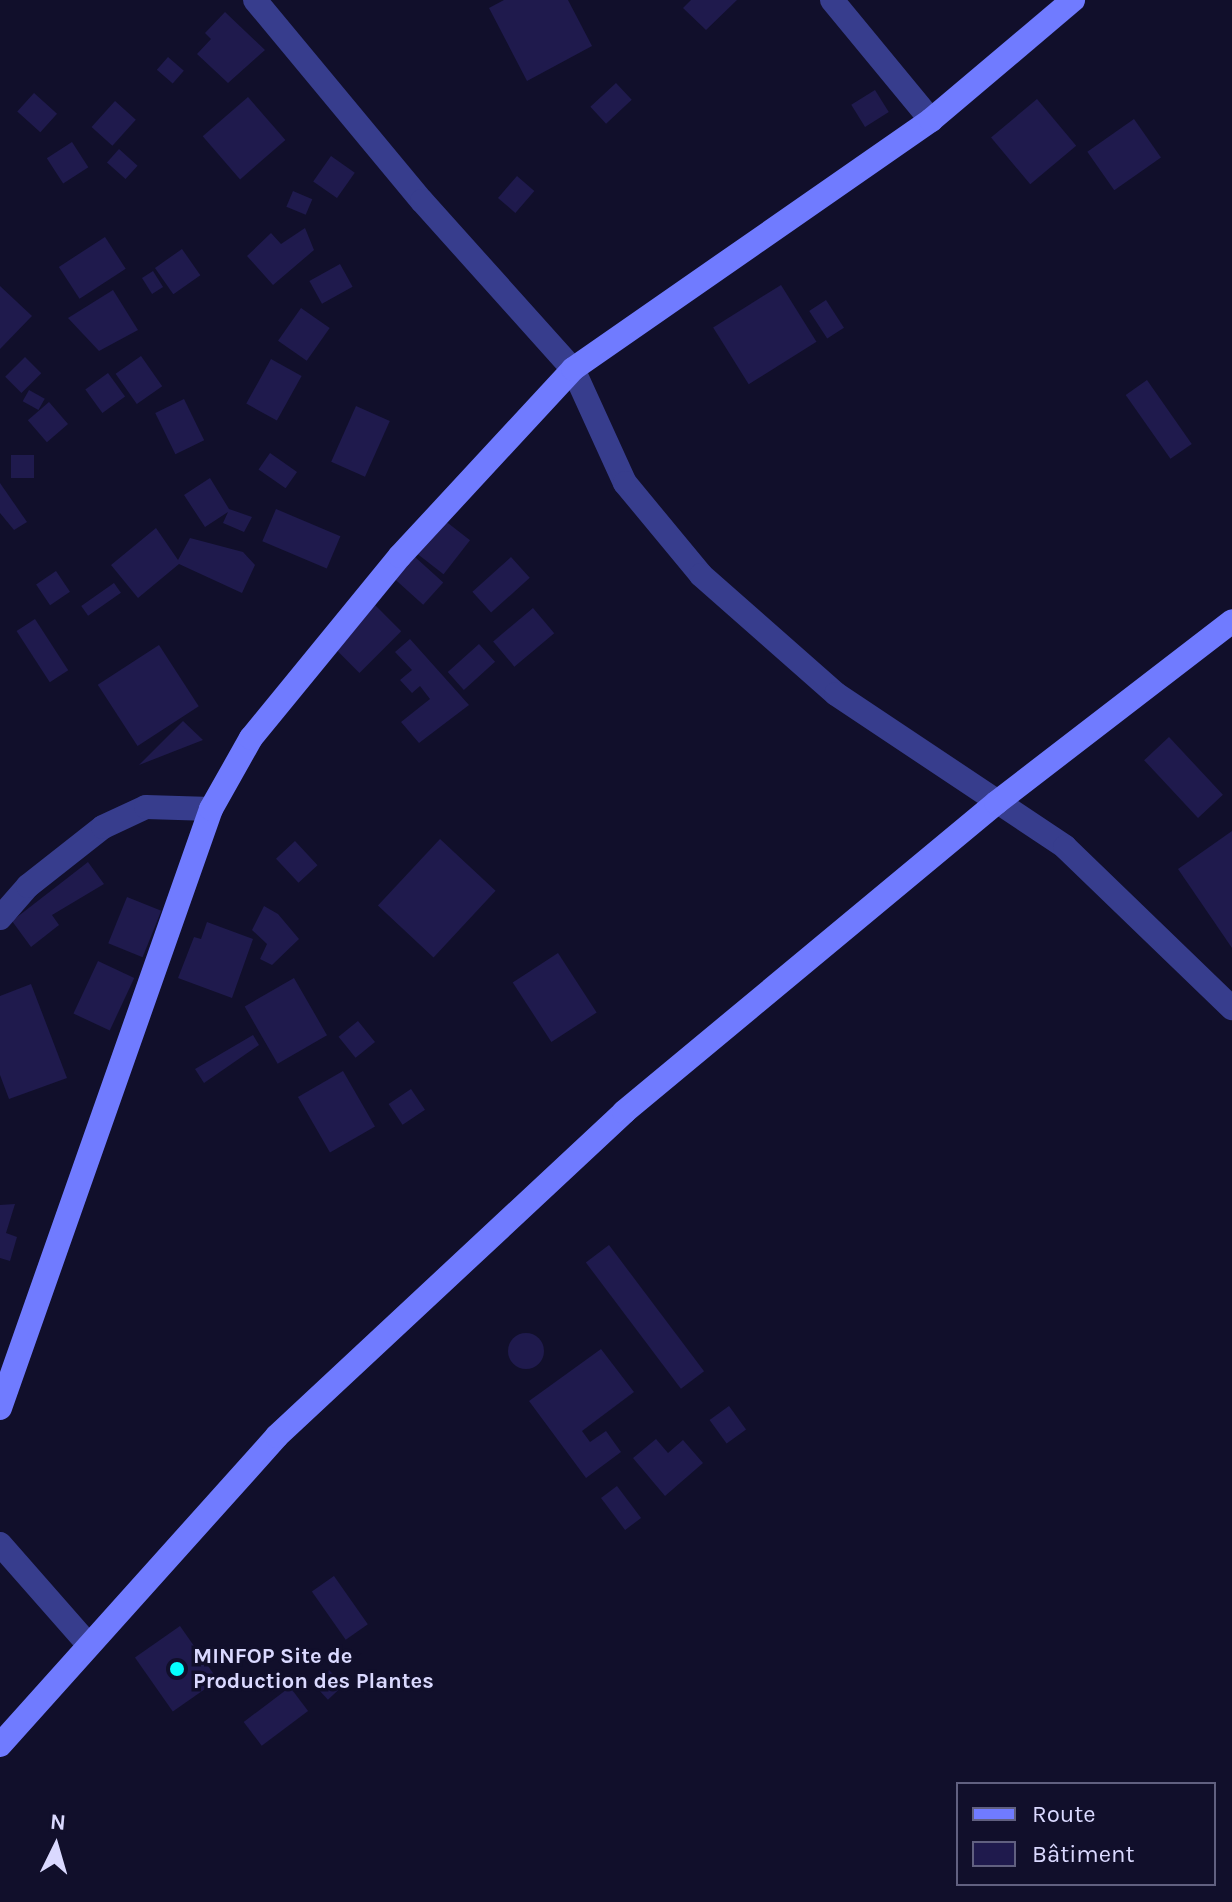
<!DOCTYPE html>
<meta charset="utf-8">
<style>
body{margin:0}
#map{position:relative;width:1232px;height:1902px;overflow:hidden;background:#110f2b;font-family:Karla,sans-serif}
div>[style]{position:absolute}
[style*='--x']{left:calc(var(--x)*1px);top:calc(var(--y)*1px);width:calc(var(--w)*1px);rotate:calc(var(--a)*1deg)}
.building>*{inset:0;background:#1f1a4d;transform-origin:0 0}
.round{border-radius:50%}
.street>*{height:24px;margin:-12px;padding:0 12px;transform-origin:12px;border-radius:12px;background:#373d8d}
.secondary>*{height:24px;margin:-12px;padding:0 12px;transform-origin:12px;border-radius:12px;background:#707bff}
.dots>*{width:22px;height:22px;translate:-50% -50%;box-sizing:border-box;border:4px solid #110f2b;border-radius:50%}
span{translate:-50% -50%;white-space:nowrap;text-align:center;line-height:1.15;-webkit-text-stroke:7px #110f2b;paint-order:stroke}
.poi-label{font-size:22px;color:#dad9ff;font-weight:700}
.left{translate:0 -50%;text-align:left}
.legend{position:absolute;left:956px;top:1782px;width:260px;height:104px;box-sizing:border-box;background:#110f2b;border:2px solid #616080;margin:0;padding:10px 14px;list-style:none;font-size:24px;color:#dad9ff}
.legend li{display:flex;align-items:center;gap:16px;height:40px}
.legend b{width:40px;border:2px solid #616080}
.north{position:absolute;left:16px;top:1806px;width:80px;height:80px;-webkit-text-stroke:6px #110f2b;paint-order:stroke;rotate:5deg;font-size:22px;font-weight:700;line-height:32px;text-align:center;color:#dad9ff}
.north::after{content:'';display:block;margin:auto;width:28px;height:36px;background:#dad9ff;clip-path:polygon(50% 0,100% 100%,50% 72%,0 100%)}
</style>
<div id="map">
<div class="building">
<i style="clip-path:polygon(504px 0,568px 0,592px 46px,527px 81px,489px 8px)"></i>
<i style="clip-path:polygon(691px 0,737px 0,706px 30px,683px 8px)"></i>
<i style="clip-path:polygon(225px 12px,265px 50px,228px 83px,197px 54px,211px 39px,205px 33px)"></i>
<i style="left:168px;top:57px;width:21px;height:17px;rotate:41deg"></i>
<i style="left:616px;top:83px;width:23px;height:35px;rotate:47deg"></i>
<i style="left:875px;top:90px;width:26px;height:28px;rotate:58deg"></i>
<i style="left:34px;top:93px;width:31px;height:25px;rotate:42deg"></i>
<i style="left:248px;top:97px;width:57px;height:60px;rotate:49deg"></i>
<i style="left:1037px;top:99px;width:61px;height:60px;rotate:50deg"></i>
<i style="left:115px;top:101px;width:28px;height:35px;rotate:42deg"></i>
<i style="left:1134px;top:119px;width:47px;height:57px;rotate:55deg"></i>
<i style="left:72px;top:142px;width:30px;height:30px;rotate:57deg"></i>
<i style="left:119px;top:149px;width:25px;height:18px;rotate:42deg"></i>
<i style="left:331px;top:156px;width:29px;height:31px;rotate:35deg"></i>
<i style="left:517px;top:176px;width:23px;height:29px;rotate:41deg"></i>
<i style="left:293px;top:191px;width:21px;height:17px;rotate:23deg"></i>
<i style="clip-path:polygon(305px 228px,314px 250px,273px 285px,247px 256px,271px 233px,281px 244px)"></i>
<i style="left:105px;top:237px;width:38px;height:55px;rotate:57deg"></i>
<i style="left:182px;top:249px;width:32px;height:33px;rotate:55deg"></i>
<i style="left:340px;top:264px;width:26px;height:35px;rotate:61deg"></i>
<i style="left:153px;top:271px;width:19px;height:13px;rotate:58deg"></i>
<i style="left:781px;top:285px;width:67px;height:80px;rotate:58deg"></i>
<i style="clip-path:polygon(0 286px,32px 316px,0 349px)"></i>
<i style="clip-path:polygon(113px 290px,138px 330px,99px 351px,68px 318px)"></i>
<i style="left:826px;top:300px;width:33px;height:20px;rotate:57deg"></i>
<i style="left:301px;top:308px;width:35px;height:40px;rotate:35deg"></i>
<i style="left:141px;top:356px;width:37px;height:31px;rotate:55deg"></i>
<i style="left:25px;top:357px;width:23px;height:28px;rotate:45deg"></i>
<i style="left:271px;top:359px;width:35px;height:51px;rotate:29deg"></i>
<i style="left:108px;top:373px;width:29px;height:28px;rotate:54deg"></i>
<i style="left:1147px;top:380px;width:78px;height:26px;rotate:55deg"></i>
<i style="left:29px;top:390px;width:18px;height:13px;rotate:29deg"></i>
<i style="left:184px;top:399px;width:46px;height:32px;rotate:64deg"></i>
<i style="left:49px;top:402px;width:29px;height:28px;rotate:49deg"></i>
<i style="left:356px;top:406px;width:37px;height:61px;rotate:24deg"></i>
<i style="left:270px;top:453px;width:33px;height:20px;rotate:35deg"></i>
<i style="left:11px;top:455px;width:23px;height:23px"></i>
<i style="clip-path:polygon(210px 478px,229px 509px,252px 517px,244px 532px,223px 523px,228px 512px,205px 527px,184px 495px)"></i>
<i style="clip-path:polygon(0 483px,27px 522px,14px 530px,0 513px)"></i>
<i style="left:276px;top:509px;width:70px;height:35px;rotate:23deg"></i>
<i style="left:444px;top:520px;width:33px;height:43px;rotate:38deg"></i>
<i style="clip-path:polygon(156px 528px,178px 560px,190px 538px,243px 552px,255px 565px,242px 593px,179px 564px,138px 598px,111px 565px)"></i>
<i style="left:415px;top:557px;width:38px;height:30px;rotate:42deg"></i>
<i style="left:511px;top:557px;width:28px;height:52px;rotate:48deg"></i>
<i style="left:56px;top:571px;width:25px;height:24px;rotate:56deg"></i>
<i style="left:114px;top:583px;width:12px;height:40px;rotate:55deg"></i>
<i style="left:375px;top:605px;width:37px;height:59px;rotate:45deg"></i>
<i style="left:533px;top:608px;width:33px;height:52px;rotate:50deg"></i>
<i style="left:35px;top:619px;width:61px;height:22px;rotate:57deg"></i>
<i style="clip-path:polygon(410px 639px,469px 705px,419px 743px,401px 722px,430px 699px,420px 686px,412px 693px,400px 680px,412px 670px,395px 652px)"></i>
<i style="left:479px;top:644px;width:24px;height:42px;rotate:48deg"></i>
<i style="left:159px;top:645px;width:73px;height:73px;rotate:57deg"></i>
<i style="clip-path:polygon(183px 721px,203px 740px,139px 765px)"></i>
<i style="left:1169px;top:737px;width:79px;height:34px;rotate:47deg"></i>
<i style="clip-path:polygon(1232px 831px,1232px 948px,1178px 869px)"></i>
<i style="left:440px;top:839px;width:76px;height:91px;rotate:43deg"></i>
<i style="left:295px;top:841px;width:33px;height:26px;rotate:47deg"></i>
<i style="clip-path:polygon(88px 862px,104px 884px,52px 915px,59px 925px,31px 947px,12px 921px)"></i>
<i style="left:127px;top:897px;width:37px;height:50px;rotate:22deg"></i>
<i style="clip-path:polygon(264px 906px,278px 914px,299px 939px,272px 965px,260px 959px,267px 944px,252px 930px)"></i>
<i style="clip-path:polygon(207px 922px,253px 939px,232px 998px,178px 978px,194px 937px,201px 939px)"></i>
<i style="left:558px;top:953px;width:71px;height:54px;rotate:57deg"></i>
<i style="left:98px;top:961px;width:40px;height:58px;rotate:25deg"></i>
<i style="left:294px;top:978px;width:66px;height:57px;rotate:60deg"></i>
<i style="clip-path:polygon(31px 984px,67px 1078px,9px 1099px,0 1075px,0 996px)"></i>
<i style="left:358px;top:1021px;width:27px;height:25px;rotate:51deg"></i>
<i style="clip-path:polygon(253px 1035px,259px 1045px,204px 1083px,195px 1069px)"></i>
<i style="left:343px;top:1071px;width:64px;height:52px;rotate:60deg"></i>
<i style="left:411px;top:1089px;width:25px;height:27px;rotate:56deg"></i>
<i style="clip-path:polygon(15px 1204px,6px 1233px,17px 1237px,10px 1261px,0 1258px,0 1205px)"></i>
<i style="left:609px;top:1245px;width:158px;height:29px;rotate:53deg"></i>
<i class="round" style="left:508px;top:1333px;width:36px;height:36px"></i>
<i style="clip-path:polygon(601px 1349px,634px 1392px,582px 1431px,590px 1442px,606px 1431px,621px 1452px,586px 1478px,529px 1401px)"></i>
<i style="left:729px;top:1406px;width:29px;height:24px;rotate:54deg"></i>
<i style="clip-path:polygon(656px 1439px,668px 1453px,683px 1440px,703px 1463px,665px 1496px,633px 1458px)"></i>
<i style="left:617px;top:1486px;width:40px;height:20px;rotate:53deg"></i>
<i style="left:334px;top:1576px;width:59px;height:27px;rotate:55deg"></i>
<i style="left:180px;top:1626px;width:66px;height:55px;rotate:55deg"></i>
<i style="left:329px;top:1670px;width:21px;height:21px;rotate:47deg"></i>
<i style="left:290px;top:1687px;width:30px;height:58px;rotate:53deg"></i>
</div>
<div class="street">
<i style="--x:255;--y:0;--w:261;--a:50.3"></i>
<i style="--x:422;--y:201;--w:226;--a:48.1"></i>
<i style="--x:573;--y:369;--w:125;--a:65.5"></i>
<i style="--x:625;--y:483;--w:119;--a:50.4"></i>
<i style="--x:701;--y:575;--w:180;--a:41.4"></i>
<i style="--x:836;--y:694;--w:275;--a:33.7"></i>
<i style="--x:1065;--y:847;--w:232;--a:44"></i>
<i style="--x:832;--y:0;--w:156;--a:50.5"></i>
<i style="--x:0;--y:918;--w:43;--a:-48.8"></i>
<i style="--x:28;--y:886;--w:95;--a:-38.2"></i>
<i style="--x:103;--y:827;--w:47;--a:-24.9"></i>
<i style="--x:146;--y:807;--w:65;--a:1.8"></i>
<i style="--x:0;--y:1544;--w:132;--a:48.7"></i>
</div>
<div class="secondary">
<i style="--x:0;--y:1408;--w:635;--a:-70.59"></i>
<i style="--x:211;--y:809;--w:81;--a:-60.6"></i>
<i style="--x:251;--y:738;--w:235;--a:-50.7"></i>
<i style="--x:400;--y:556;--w:255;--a:-47.2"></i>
<i style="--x:573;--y:369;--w:436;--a:-34.8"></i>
<i style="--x:931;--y:120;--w:186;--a:-40.2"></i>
<i style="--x:0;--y:1745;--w:415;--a:-48.1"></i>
<i style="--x:277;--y:1436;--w:475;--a:-43"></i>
<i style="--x:624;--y:1112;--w:484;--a:-39.7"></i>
<i style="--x:996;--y:803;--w:298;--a:-37.6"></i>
</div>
<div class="dots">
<i style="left:177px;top:1669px;background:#05ffff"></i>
</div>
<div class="poi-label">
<span class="left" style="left:193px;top:1669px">MINFOP Site de<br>Production des Plantes</span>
</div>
<ul class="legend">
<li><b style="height:10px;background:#707bff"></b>Route</li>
<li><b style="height:22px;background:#1f1a4d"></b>Bâtiment</li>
</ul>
<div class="north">N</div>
</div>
